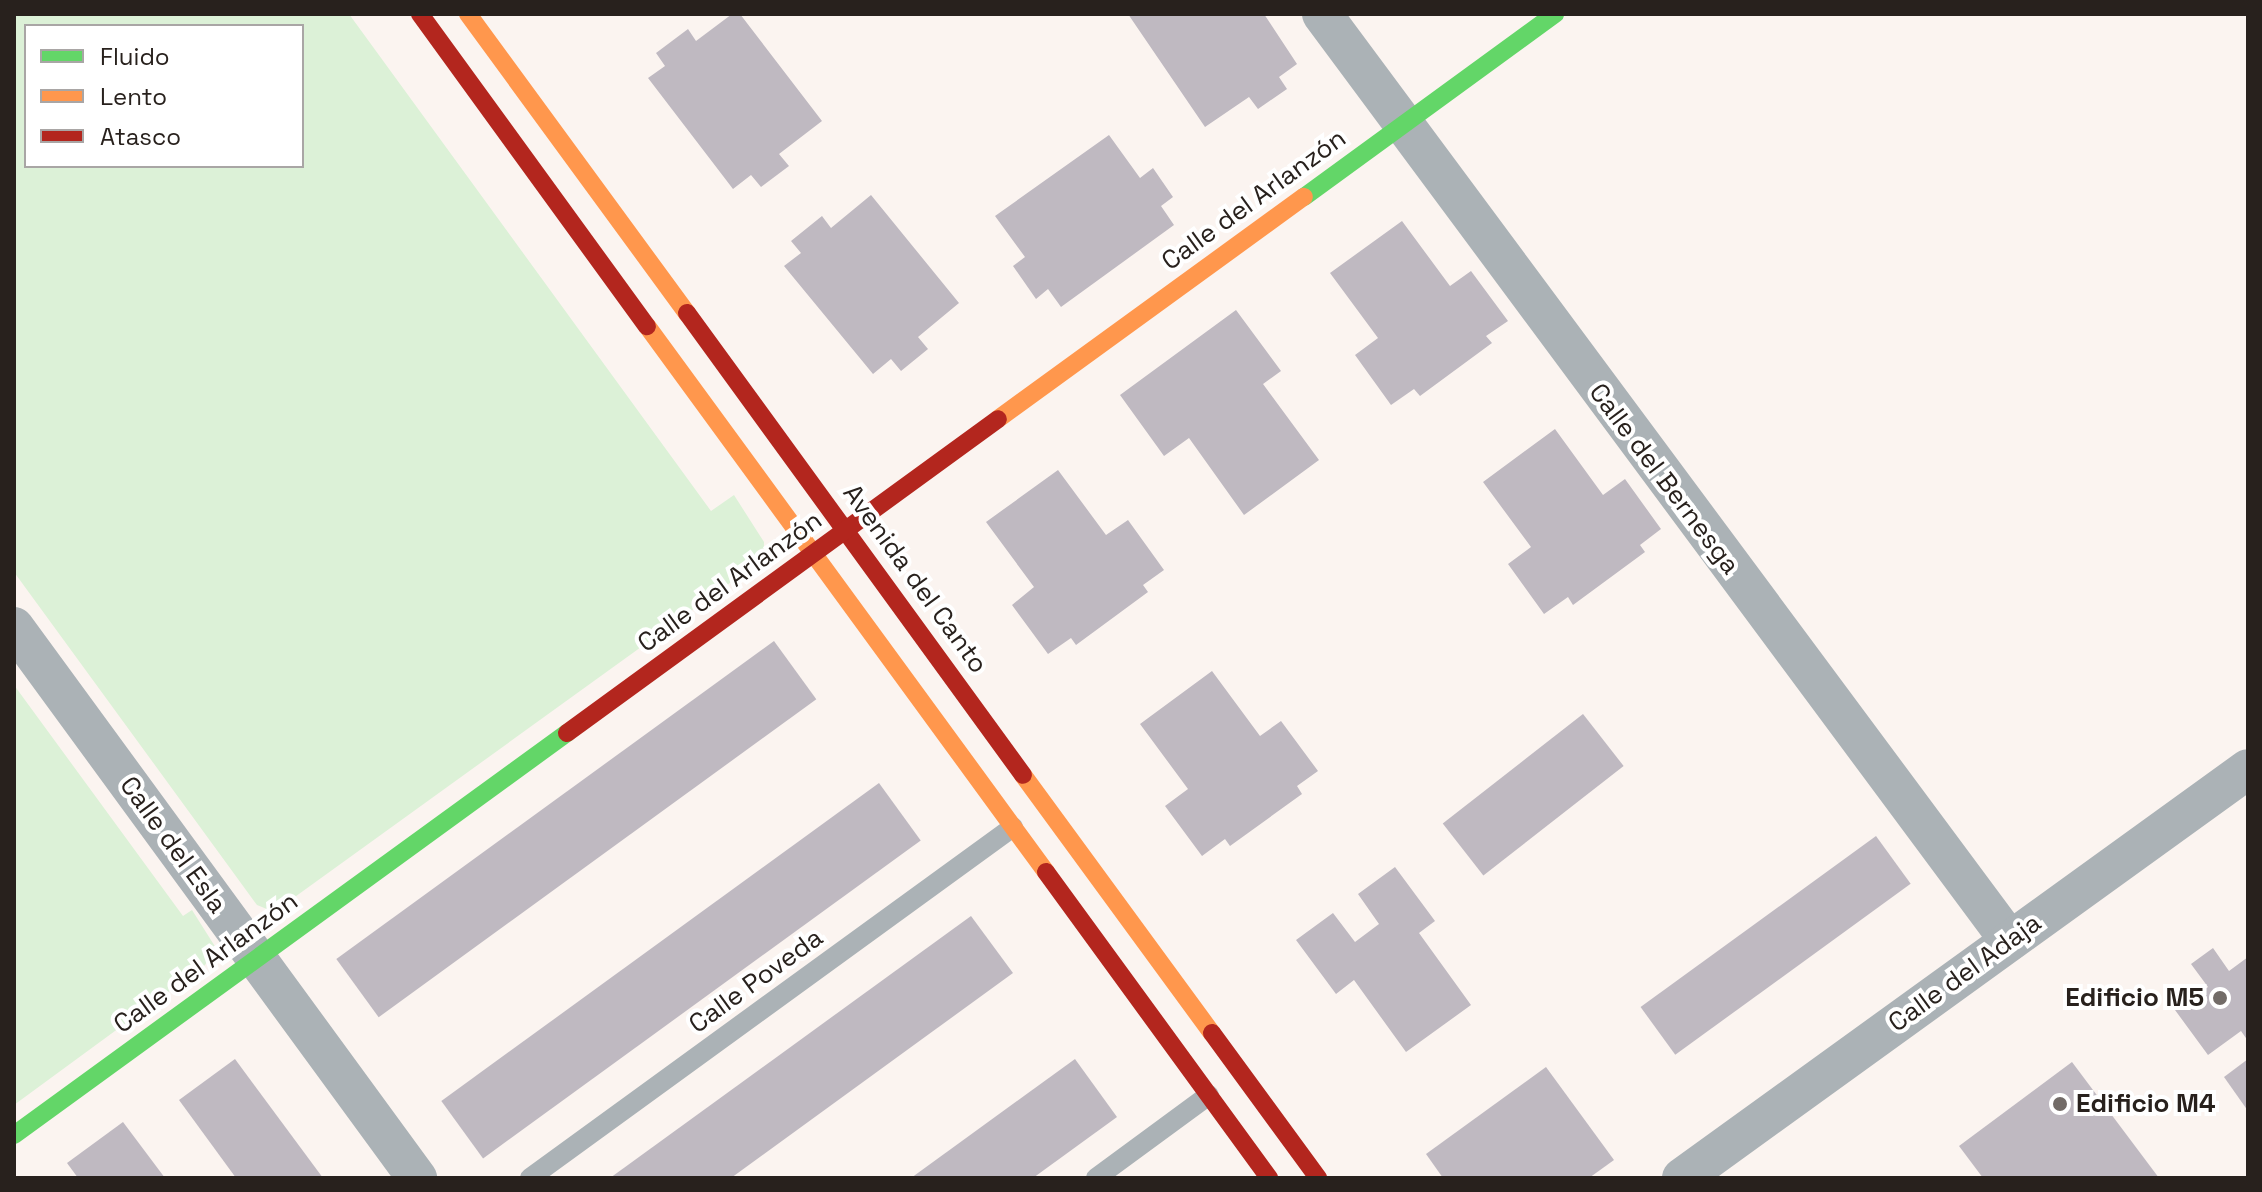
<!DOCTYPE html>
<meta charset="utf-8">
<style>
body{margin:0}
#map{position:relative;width:2262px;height:1192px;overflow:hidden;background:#fbf4f0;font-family:"Space Grotesk",sans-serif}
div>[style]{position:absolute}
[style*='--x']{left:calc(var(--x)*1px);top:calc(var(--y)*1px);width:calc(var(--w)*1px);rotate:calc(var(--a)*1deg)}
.green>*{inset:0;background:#dcf1d7}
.building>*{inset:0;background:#bfb9c1;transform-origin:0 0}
.lane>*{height:20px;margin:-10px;padding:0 10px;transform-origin:10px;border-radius:10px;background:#abb2b6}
.street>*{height:40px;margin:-20px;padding:0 20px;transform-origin:20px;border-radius:20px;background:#abb2b6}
.fast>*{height:18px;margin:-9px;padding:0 9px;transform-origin:9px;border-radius:9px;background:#63d668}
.slow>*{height:18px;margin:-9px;padding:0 9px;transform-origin:9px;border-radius:9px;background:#ff974d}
.jam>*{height:18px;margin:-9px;padding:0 9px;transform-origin:9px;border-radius:9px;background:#b3261e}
.dots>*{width:22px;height:22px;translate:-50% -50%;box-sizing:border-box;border:4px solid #fff;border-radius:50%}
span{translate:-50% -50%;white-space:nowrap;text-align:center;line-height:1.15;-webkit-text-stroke:8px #fff;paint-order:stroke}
.street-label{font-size:26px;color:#28211d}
.poi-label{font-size:26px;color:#28211d;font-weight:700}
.right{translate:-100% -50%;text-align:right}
.left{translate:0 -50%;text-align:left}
.frame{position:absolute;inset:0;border:16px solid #28211d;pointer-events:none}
.legend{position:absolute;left:24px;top:24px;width:280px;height:144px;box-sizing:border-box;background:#fff;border:2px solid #a9a6a5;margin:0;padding:10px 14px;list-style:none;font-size:24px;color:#28211d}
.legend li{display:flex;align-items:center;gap:16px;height:40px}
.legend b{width:40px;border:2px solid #a9a6a5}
</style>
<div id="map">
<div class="green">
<i style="clip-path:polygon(evenodd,14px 14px,349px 14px,711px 511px,734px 495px,764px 542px,764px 554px,752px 567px,274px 912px,257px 905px,14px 572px,14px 14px,26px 26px,302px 26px,302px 166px,26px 166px,26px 26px)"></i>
<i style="clip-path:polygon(14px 685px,183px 916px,192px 910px,216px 948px,205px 965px,14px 1105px)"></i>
</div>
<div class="building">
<i style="clip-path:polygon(732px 14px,740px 14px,822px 121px,779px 154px,789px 166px,761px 187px,751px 175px,733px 189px,648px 78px,665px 66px,656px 53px,688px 29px,696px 41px)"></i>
<i style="clip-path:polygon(1128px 14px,1264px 14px,1297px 64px,1279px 77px,1287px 89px,1258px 109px,1249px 97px,1205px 127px)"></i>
<i style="clip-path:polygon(1109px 135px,1140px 178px,1153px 168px,1173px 197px,1161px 206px,1174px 225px,1061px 307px,1048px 289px,1036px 299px,1013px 266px,1025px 257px,995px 216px)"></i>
<i style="clip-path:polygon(871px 195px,959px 303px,918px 337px,928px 349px,901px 371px,891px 359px,873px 374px,784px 266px,801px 253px,791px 241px,822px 216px,831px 228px)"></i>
<i style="clip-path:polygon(1402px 221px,1450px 286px,1471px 271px,1508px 321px,1486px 336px,1492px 343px,1420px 396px,1414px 389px,1391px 405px,1355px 355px,1378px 338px,1330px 273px)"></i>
<i style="clip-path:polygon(1236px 310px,1281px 371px,1263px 384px,1319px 460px,1244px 515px,1189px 438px,1164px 456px,1120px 395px)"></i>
<i style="clip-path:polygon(1555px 429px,1603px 495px,1625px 479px,1661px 529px,1640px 545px,1645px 552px,1573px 605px,1568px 597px,1544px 614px,1508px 564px,1531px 547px,1483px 482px)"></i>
<i style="clip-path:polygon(1058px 470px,1106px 535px,1128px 520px,1164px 570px,1143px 585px,1148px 592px,1076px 645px,1071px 638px,1048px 654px,1012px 605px,1034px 587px,986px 522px)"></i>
<i style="left:774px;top:641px;width:72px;height:541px;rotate:54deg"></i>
<i style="clip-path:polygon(1212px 671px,1260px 736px,1281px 721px,1318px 771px,1297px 786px,1302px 794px,1230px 846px,1225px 839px,1202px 856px,1165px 806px,1188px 789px,1140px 724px)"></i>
<i style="left:1583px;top:714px;width:66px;height:178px;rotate:52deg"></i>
<i style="left:879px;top:783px;width:71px;height:541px;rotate:54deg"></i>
<i style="left:1876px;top:836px;width:59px;height:291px;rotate:54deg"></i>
<i style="clip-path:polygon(1395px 867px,1435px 921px,1419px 933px,1471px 1005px,1406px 1052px,1354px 980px,1336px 994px,1296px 940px,1333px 913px,1355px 942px,1379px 924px,1358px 894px)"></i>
<i style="clip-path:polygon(971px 916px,1013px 973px,731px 1178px,610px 1178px)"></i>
<i style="clip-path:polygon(2213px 948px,2229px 971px,2248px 957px,2248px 1041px,2241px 1031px,2208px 1055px,2175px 1010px,2208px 987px,2191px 964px)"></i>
<i style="clip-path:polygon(235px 1059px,323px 1178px,236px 1178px,179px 1100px)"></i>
<i style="clip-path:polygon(1075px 1059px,1117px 1117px,1033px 1178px,911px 1178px)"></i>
<i style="clip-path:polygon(2248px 1059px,2248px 1111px,2224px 1077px)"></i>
<i style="clip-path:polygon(2072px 1062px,2159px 1178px,1983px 1178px,1959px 1146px)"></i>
<i style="clip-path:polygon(1546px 1067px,1614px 1160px,1589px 1178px,1443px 1178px,1426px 1154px)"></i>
<i style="clip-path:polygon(123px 1122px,165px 1178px,78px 1178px,67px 1163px)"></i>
</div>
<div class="lane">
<i style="--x:530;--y:1178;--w:597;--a:-36.01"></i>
<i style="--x:1096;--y:1178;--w:140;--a:-36.3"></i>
</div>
<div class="street">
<i style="--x:1322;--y:14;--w:1154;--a:53.42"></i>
<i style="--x:14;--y:627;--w:683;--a:53.82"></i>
<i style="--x:1682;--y:1178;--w:698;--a:-35.85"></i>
</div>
<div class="fast">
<i style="--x:1304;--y:197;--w:311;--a:-36.1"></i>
<i style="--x:14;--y:1135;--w:684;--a:-36.02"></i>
</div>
<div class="slow">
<i style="--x:468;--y:14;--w:371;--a:53.8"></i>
<i style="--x:647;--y:326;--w:676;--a:53.84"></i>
<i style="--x:998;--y:419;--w:378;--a:-36"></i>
<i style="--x:1023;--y:775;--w:320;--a:53.8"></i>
</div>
<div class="jam">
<i style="--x:420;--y:14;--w:386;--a:54"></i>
<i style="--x:687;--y:313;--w:571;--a:53.97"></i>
<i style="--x:567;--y:733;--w:533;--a:-36.07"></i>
<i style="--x:1046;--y:872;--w:379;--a:53.9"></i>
<i style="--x:1212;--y:1033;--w:180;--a:53.8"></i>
</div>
<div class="dots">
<i style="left:2220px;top:998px;background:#726b67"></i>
<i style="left:2060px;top:1104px;background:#726b67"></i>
</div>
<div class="street-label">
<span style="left:1254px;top:200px;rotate:-36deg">Calle del Arlanzón</span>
<span style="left:1664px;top:479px;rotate:53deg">Calle del Bernesga</span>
<span style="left:915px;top:579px;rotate:54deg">Avenida del Canto</span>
<span style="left:730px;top:582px;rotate:-36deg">Calle del Arlanzón</span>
<span style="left:173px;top:845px;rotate:54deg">Calle del Esla</span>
<span style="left:206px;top:963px;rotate:-36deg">Calle del Arlanzón</span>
<span style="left:1965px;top:973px;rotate:-36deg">Calle del Adaja</span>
<span style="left:756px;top:981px;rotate:-36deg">Calle Poveda</span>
</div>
<div class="poi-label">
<span class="right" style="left:2204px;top:998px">Edificio M5</span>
<span class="left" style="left:2076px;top:1104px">Edificio M4</span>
</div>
<div class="frame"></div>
<ul class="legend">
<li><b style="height:10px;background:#63d668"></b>Fluido</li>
<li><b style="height:10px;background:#ff974d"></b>Lento</li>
<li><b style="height:10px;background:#b3261e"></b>Atasco</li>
</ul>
</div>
